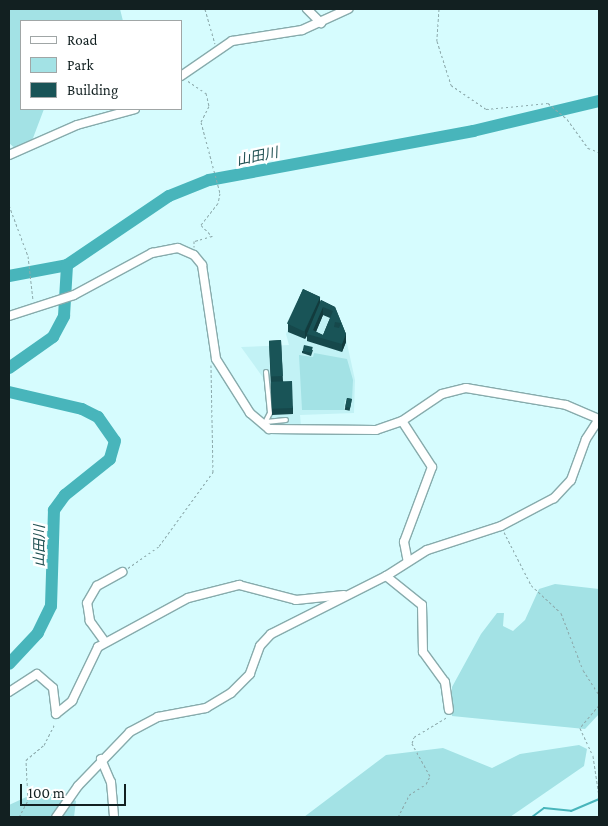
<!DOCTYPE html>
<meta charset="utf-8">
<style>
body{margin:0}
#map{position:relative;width:608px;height:826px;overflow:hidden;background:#d6fcfe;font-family:"Crimson Pro","Noto Sans JP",serif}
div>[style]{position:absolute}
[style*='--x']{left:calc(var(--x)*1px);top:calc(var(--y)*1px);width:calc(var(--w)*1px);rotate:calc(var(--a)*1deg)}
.built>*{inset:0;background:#c2f2f5}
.green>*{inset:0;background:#a3e2e5}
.stream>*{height:2px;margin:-1px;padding:0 1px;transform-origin:1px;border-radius:1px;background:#48b5bb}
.river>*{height:12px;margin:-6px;padding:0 6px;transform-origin:6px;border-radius:6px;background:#48b5bb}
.path>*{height:1px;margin-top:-0.5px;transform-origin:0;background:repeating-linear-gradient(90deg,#8ca9ab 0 2.5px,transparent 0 5px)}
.roads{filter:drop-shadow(1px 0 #87abac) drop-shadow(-1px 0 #87abac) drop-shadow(0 1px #87abac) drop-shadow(0 -1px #87abac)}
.service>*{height:4px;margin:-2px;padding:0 2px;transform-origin:2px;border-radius:2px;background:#fff}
.minor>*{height:8px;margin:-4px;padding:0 4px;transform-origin:4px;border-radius:4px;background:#fff}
.wall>*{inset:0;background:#16484b;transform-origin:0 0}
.shaded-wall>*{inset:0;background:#123b3d}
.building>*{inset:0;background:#195457;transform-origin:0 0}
span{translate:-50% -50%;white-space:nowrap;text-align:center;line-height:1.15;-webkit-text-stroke:5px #fff;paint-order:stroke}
.water-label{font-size:14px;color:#205052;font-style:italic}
.frame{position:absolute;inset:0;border:10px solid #122021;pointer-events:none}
.legend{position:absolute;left:20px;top:20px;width:162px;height:90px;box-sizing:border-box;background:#fff;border:1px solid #a0a6a6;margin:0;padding:6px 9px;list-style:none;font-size:15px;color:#122021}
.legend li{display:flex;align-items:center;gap:10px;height:25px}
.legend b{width:25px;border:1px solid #a0a6a6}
.scale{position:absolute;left:20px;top:784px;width:106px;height:22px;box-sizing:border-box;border:2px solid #122021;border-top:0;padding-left:6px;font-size:15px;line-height:18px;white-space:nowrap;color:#122021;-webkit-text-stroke:4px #fff;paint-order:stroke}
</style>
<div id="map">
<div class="built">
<i style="clip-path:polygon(305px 290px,336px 314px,343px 325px,355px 380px,354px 413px,300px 415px,301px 426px,270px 426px,263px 422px,269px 411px,264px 379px,241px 347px,289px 345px,286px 334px)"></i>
</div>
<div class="green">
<i style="clip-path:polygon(9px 9px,120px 9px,123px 21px,21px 21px,21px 109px,44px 109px,30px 146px,17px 150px,9px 143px)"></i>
<i style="clip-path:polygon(314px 353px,347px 359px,353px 380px,352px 399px,345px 400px,344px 410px,302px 410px,299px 355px,313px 357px)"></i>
<i style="clip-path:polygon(555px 584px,599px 589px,599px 714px,585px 729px,452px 716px,452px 687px,481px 634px,497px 613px,504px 613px,503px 626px,513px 631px,525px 620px,539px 589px)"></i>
<i style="clip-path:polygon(579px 745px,587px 749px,584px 766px,510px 817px,304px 817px,386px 755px,443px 748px,492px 768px,520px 754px)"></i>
<i style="clip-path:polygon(60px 791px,76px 801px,74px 817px,9px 817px,9px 805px,35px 793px)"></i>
</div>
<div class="stream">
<i style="--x:532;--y:817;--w:15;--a:-37"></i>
<i style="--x:544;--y:808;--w:27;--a:6"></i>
<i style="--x:571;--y:811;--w:30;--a:-23"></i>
</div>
<div class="river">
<i style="--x:9;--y:276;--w:59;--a:-10.7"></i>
<i style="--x:67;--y:265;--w:123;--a:-34.1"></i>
<i style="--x:169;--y:196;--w:43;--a:-21.8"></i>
<i style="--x:209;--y:180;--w:269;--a:-10.5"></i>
<i style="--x:473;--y:131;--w:130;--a:-13.4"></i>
<i style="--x:9;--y:368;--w:54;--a:-35.2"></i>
<i style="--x:53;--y:337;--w:24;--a:-62"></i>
<i style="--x:64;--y:316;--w:51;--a:-86.6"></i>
<i style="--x:9;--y:392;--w:75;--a:13.1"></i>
<i style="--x:82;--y:409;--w:18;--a:27"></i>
<i style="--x:98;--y:417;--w:29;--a:55"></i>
<i style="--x:115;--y:441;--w:19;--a:106"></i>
<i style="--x:110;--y:459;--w:58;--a:141.3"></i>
<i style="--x:65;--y:495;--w:19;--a:126"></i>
<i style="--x:54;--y:510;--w:96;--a:91.8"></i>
<i style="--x:51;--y:606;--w:30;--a:116"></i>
<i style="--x:38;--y:633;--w:42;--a:133.1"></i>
</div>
<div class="path">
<i style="--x:205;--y:9;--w:36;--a:74"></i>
<i style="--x:439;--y:9;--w:32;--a:94"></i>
<i style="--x:437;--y:41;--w:46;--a:72.3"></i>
<i style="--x:451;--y:85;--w:42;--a:34.4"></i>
<i style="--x:486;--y:109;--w:62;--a:-5.5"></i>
<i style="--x:548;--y:103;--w:25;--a:40"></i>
<i style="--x:567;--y:119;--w:36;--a:54"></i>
<i style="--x:588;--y:148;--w:12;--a:20"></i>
<i style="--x:188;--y:81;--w:22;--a:34"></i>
<i style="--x:206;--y:93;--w:13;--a:77"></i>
<i style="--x:209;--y:106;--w:18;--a:117"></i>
<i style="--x:201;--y:122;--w:73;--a:75"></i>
<i style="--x:220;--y:193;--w:10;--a:101"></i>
<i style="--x:218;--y:203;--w:28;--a:128"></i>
<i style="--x:201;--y:225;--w:16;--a:45"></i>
<i style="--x:212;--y:236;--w:19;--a:164"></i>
<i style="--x:194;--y:241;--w:6;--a:90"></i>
<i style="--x:9;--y:205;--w:54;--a:69.6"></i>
<i style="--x:28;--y:256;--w:44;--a:83.5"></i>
<i style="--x:504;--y:532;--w:59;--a:63"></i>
<i style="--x:531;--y:585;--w:41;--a:43"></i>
<i style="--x:561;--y:613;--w:61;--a:68.9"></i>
<i style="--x:583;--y:670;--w:30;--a:57"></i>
<i style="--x:128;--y:568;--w:38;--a:-35"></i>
<i style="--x:159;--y:546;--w:92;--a:-53.9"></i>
<i style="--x:213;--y:472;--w:107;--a:-91.1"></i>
<i style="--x:599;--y:705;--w:30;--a:130"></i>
<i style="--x:580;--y:728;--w:31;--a:65"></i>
<i style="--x:593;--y:756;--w:40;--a:81.5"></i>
<i style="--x:19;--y:817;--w:19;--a:-62"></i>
<i style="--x:28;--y:800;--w:40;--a:-92.9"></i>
<i style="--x:26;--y:760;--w:23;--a:-40"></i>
<i style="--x:44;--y:745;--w:25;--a:-63"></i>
<i style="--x:398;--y:817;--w:25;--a:-63"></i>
<i style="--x:409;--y:795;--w:20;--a:-33"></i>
<i style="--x:426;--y:784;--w:9;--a:-63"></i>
<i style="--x:430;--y:776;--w:38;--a:-119"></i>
<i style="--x:412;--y:743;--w:6;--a:-72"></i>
<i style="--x:414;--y:737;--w:39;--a:-31"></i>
</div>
<div class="roads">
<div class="service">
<i style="--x:266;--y:372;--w:41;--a:84.4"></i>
<i style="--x:270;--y:413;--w:9;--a:117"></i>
<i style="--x:266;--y:422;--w:20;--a:-6"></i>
</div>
<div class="minor">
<i style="--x:307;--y:9;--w:20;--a:45"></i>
<i style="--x:181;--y:76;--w:62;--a:-34.5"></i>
<i style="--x:232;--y:41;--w:71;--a:-8.9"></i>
<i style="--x:302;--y:30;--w:51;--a:-24.5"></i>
<i style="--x:9;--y:155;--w:74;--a:-23.8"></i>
<i style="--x:77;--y:125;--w:60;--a:-15.4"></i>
<i style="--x:9;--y:316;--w:68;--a:-17.9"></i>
<i style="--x:74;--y:295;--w:89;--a:-28.3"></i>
<i style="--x:152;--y:253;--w:26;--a:-11"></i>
<i style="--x:178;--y:248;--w:17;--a:24"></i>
<i style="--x:194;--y:255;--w:13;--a:51"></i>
<i style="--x:202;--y:265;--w:95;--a:81.5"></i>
<i style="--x:216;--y:359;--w:64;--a:57.8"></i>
<i style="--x:250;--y:413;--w:25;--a:40"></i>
<i style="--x:269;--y:429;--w:107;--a:0.5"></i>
<i style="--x:376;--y:430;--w:28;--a:-19"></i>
<i style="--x:402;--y:421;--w:48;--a:-34"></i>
<i style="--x:442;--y:394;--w:25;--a:-14"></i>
<i style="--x:466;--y:388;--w:101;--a:9.6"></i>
<i style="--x:566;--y:405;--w:36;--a:23"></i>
<i style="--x:599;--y:419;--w:24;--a:123"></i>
<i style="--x:586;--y:439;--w:44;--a:110.1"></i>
<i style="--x:571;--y:480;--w:25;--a:133"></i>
<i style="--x:554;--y:498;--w:60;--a:152.2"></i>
<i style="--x:501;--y:526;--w:78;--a:162"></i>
<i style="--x:427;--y:550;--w:49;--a:147.6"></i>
<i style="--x:386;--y:576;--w:129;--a:153.2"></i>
<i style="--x:271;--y:634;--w:16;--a:133"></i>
<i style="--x:260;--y:646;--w:30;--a:110"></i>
<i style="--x:250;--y:674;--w:27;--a:135"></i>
<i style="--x:231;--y:693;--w:29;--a:149"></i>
<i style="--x:206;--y:708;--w:49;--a:169.4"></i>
<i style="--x:158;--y:717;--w:32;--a:152"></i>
<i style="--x:130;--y:732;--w:75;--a:133.9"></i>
<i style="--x:78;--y:786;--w:38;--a:125"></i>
<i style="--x:402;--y:421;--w:55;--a:56.9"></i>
<i style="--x:432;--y:467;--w:80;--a:110.5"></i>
<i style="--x:404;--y:542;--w:20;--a:79"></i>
<i style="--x:386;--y:576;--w:46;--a:38.9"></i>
<i style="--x:422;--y:605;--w:47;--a:88.8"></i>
<i style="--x:423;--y:652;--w:37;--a:54"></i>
<i style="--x:445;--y:682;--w:28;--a:82"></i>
<i style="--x:105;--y:642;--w:26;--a:-126"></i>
<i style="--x:90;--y:621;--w:18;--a:-99"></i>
<i style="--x:87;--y:603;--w:20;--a:-60"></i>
<i style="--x:97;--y:586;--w:29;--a:-29"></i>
<i style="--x:9;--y:692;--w:33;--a:-33"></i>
<i style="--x:37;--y:674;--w:21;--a:41"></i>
<i style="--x:53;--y:688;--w:26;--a:83"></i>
<i style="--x:56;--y:714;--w:21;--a:-39"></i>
<i style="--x:72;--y:701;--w:60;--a:-64.3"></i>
<i style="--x:98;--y:647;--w:102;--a:-28.6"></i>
<i style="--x:188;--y:598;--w:53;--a:-14.3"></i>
<i style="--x:239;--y:585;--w:59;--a:14.7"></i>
<i style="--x:296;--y:600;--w:48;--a:-5.9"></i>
<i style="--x:101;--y:759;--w:25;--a:67"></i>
<i style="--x:111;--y:782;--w:35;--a:85"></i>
</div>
</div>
<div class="wall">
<i style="clip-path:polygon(evenodd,303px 289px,320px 297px,320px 302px,321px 300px,335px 307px,346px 334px,346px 342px,342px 352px,307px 341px,307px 336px,305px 339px,288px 332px,288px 324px,303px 289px,323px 315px,330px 318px,323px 335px,316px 332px,323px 315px)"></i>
<i style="clip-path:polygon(281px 340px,283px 381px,293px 408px,293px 414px,272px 415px,269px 341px)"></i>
<i style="clip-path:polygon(313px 350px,311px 356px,302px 353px,302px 351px)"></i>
<i style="left:347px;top:398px;width:5px;height:12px;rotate:11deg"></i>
</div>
<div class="shaded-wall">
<i style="clip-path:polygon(320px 297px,320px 304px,307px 334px,305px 339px,305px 331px)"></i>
<i style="clip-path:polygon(323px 307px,323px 315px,314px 336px,313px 330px)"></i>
<i style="clip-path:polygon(346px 334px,346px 342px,342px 352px,342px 344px)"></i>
</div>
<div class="building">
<i style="left:303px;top:289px;width:19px;height:38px;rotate:25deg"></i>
<i style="clip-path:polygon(evenodd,321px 300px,335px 307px,346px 334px,342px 344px,307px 334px,321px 300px,323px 307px,333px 311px,323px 335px,313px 330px,323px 307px,321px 300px,335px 322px,341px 323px,339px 328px,334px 327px,335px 322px)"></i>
<i style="left:281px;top:340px;width:36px;height:12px;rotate:87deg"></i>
<i style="left:304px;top:345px;width:9px;height:6px;rotate:13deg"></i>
<i style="left:292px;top:381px;width:27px;height:21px;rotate:88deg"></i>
<i style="left:347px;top:398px;width:5px;height:9px;rotate:11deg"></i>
</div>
<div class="water-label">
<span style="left:257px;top:156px;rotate:-12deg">山田川</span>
<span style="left:39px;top:546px;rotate:-90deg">山田川</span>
</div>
<div class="frame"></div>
<ul class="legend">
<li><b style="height:6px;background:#fff"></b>Road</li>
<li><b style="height:14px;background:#a3e2e5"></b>Park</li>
<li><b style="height:14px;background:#195457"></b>Building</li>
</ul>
<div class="scale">100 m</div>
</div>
